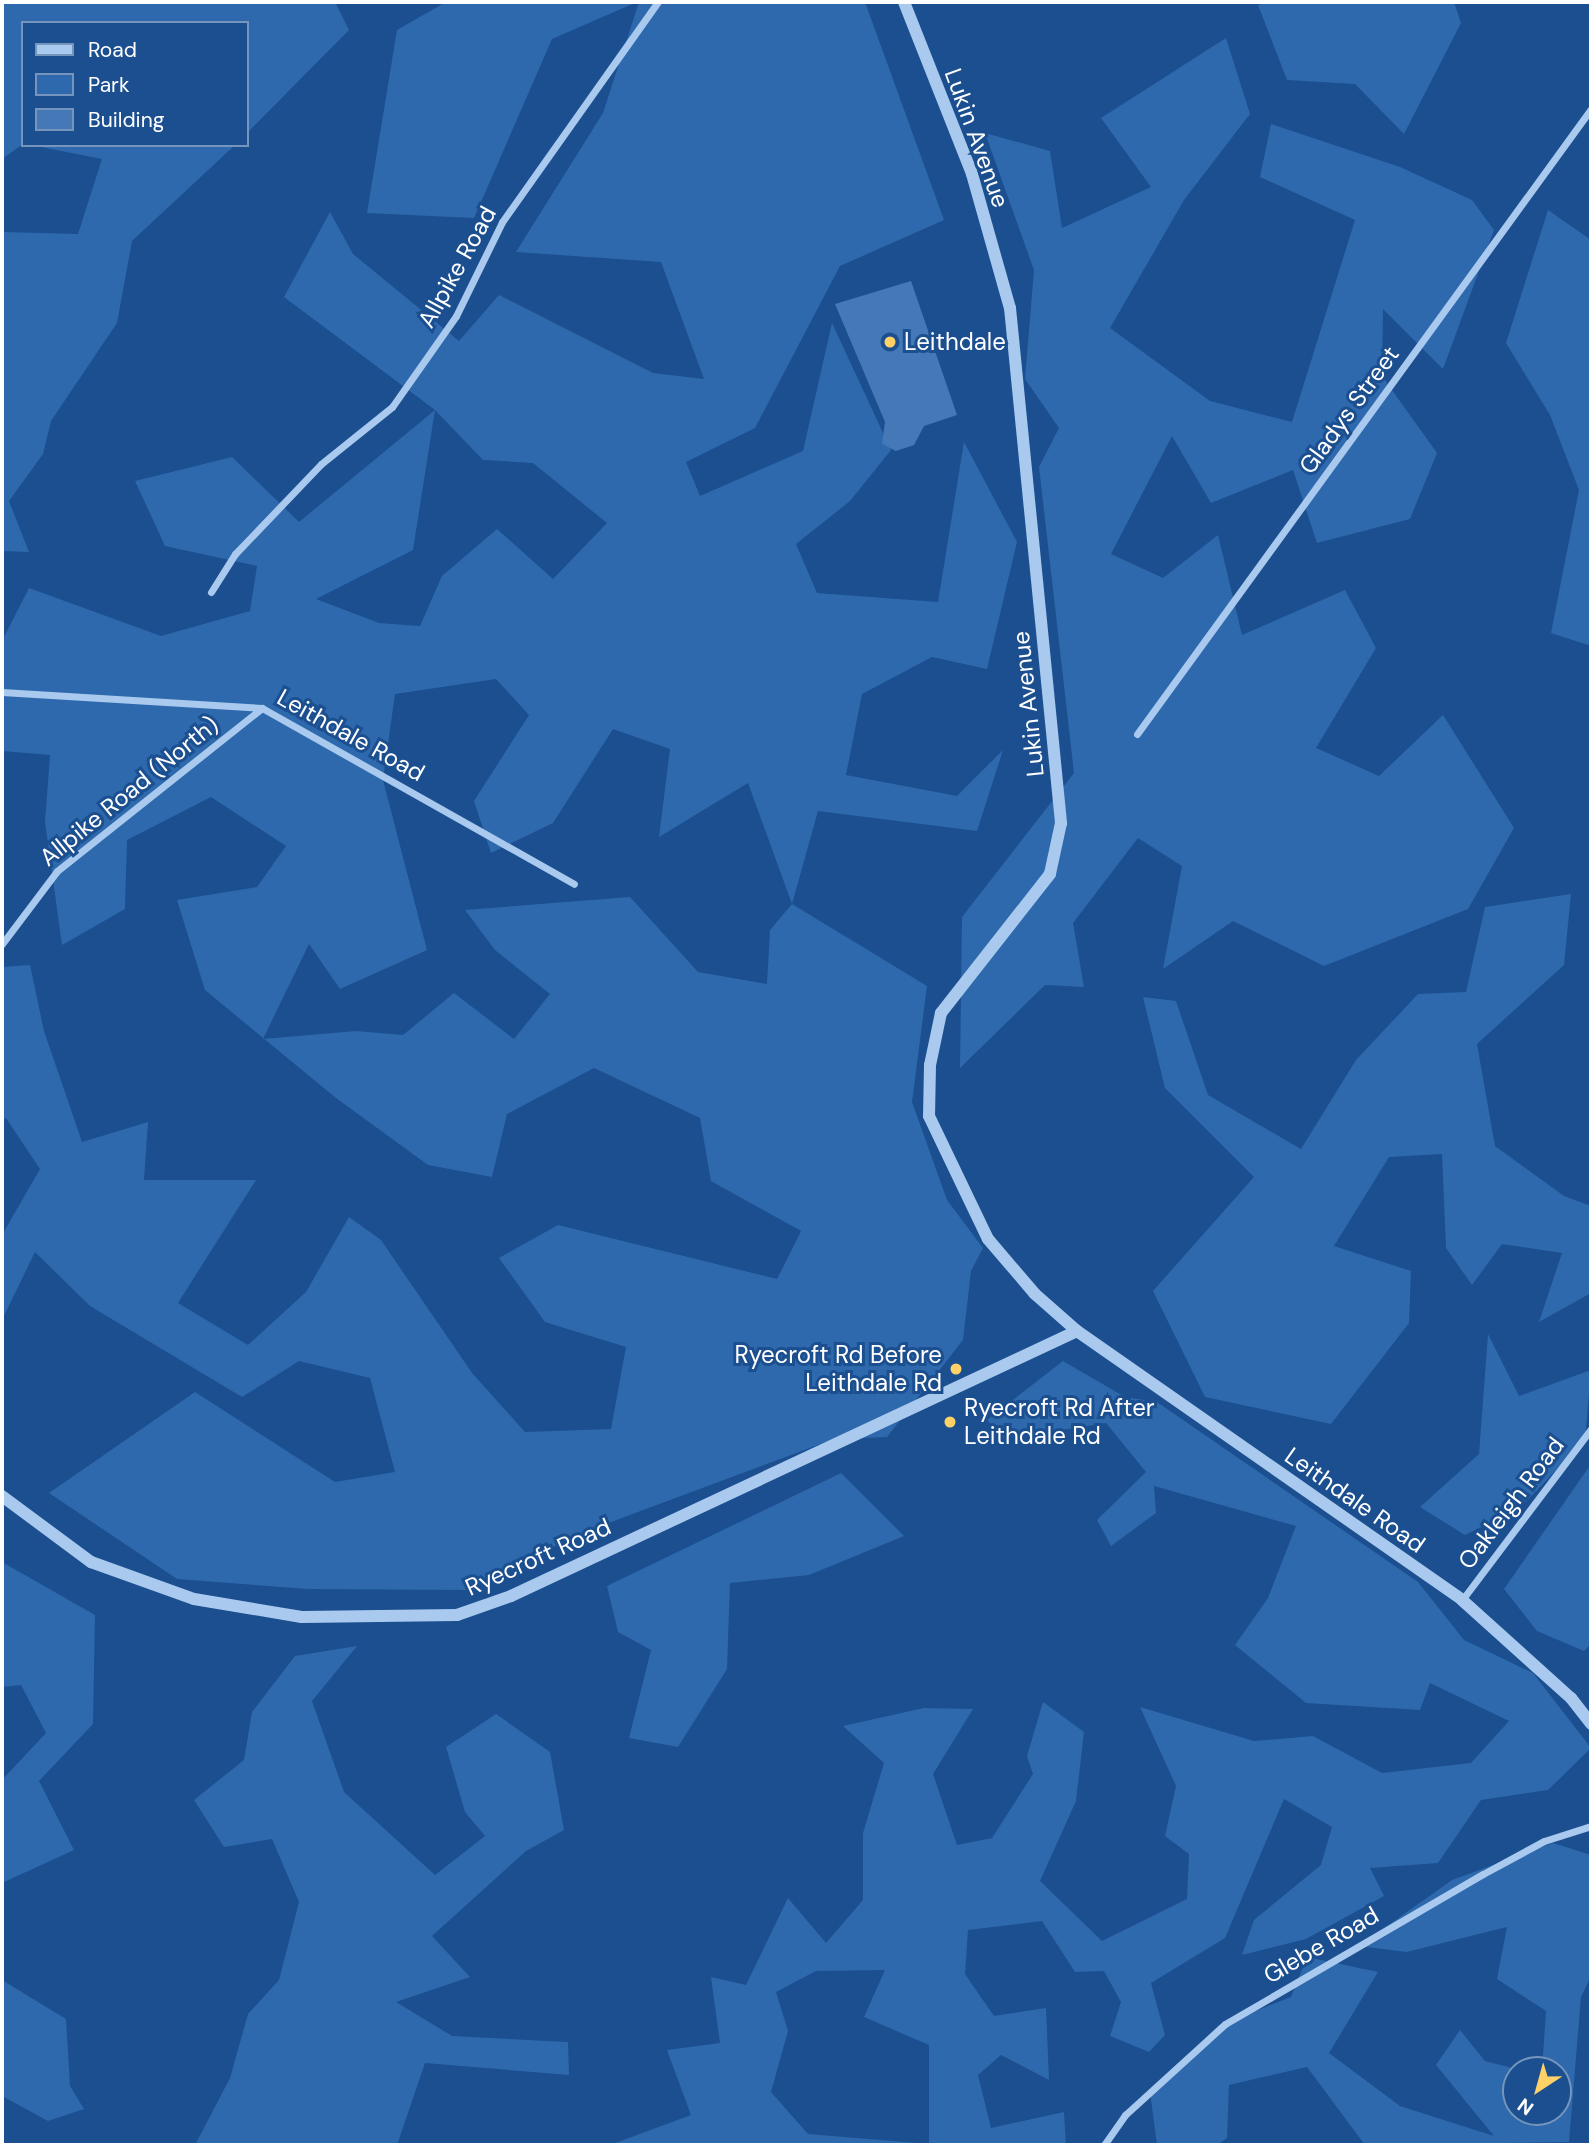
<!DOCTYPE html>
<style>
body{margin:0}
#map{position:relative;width:1593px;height:2147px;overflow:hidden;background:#1b4f8f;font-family:"DM Sans",sans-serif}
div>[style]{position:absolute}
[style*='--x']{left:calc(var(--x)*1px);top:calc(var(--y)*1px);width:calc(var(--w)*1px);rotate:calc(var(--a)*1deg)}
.green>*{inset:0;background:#2e69ad}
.building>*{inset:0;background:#4478b7}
.minor>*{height:7px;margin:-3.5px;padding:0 3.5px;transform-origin:3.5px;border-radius:3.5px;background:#a9c9ee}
.tertiary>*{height:12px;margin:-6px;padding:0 6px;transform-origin:6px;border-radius:6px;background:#a9c9ee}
.dots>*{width:19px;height:19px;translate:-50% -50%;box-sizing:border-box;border:4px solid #1b4f8f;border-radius:50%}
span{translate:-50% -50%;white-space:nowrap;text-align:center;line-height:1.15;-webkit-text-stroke:6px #1b4f8f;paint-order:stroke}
.street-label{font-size:24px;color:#fff}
.poi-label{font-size:24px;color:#fff}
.left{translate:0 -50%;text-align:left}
.right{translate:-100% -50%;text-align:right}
.frame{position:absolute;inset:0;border:4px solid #fff;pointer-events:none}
.legend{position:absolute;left:21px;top:21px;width:228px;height:126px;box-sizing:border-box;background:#1b4f8f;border:2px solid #7695bc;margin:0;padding:9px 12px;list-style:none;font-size:21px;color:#fff}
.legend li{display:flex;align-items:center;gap:14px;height:35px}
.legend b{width:35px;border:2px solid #7695bc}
.north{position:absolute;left:1502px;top:2056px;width:70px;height:70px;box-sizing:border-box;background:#1b4f8f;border:2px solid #7695bc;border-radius:50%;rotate:216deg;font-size:19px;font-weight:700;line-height:28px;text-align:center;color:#fff}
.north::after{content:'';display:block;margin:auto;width:24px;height:32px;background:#ffd166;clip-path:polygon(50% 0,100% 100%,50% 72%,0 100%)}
</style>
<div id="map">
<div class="green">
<i style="clip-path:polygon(2px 2px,335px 2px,349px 30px,247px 133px,247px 23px,23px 23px,23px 144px,2px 159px)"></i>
<i style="clip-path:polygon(446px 2px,637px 2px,552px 39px,474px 218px,367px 213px,397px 30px)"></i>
<i style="clip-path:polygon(evenodd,639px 2px,865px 2px,944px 220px,840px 266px,755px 428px,686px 462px,700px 496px,803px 451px,832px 323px,891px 450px,850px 501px,796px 544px,817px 593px,938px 602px,964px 442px,1017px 542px,987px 669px,932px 657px,862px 694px,846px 775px,957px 796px,1003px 750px,977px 831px,818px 811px,792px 904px,927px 986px,912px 1102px,947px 1200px,983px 1248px,971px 1271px,963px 1340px,887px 1437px,834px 1439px,579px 1534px,468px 1590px,308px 1589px,177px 1579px,49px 1493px,195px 1392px,335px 1482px,395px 1472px,370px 1378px,299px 1361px,242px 1397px,90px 1306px,35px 1252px,2px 1320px,2px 1235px,40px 1169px,6px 1118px,2px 1120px,2px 967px,30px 965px,44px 1031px,82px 1142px,148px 1122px,144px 1180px,256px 1180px,178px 1303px,248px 1345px,306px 1292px,349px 1217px,381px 1240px,472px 1373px,525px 1432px,611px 1429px,626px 1347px,545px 1322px,499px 1258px,558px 1225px,777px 1279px,801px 1231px,711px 1181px,700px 1118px,594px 1068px,507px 1114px,492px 1177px,428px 1165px,336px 1098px,205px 990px,177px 900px,257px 887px,286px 846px,211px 797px,127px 840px,125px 909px,62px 945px,45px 822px,50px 755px,2px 751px,2px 641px,29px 588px,161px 636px,250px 611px,257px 566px,165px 546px,135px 481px,232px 457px,299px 522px,435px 410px,284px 297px,330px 212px,353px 254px,459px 341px,499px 295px,653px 373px,704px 379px,661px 262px,516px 252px,603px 113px,639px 2px,435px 410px,483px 460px,533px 463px,607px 523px,553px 579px,497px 529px,442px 576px,420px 626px,379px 623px,316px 599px,413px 550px,435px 410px,639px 2px,496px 679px,529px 715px,474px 801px,491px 853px,553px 823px,613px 729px,670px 749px,659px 837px,748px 783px,792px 904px,770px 930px,767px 984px,698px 972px,630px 897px,465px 910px,495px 950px,550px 994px,514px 1039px,454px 993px,403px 1035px,356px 1031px,263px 1039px,309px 944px,340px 989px,427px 950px,383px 780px,395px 694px,496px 679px)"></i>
<i style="clip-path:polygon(1269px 2px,1454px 2px,1461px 23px,1404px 134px,1355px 84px,1287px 80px,1258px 5px)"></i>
<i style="clip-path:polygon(1226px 38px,1250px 114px,1184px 200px,1110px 328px,1210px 401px,1292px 422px,1355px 220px,1260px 177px,1271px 124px,1400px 167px,1472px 200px,1494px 230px,1443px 369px,1383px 309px,1382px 376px,1437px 453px,1410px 519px,1317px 543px,1293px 470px,1211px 503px,1172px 436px,1111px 554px,1163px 578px,1218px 535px,1242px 635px,1345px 590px,1376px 648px,1316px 748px,1379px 776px,1443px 715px,1514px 828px,1468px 909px,1324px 966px,1233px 921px,1163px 969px,1182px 866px,1138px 838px,1073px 923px,1084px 987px,1045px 985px,960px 1068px,962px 917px,1074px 773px,1039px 467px,1059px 428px,1025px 379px,1034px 270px,985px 133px,1050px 151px,1062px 228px,1151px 187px,1101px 118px)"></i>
<i style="clip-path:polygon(31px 145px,235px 145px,132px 241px,117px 323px,51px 421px,43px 454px,9px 501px,29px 552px,2px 551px,2px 232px,78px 234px,102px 159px)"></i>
<i style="clip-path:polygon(1548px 210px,1591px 240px,1591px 646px,1551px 633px,1579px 490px,1550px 415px,1506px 343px)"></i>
<i style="clip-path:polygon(1571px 894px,1564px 965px,1477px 1044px,1495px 1146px,1564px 1196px,1591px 1206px,1591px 1293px,1539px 1322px,1562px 1253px,1502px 1244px,1472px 1285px,1446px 1248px,1442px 1154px,1389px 1157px,1334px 1246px,1411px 1271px,1409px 1323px,1331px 1424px,1205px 1397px,1153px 1291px,1254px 1177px,1165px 1088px,1143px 997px,1176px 1001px,1208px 1095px,1301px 1149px,1356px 1060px,1418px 994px,1466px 992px,1485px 907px)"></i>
<i style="clip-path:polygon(1488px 1334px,1519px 1396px,1591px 1370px,1585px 1440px,1520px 1508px,1465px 1535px,1420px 1507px,1479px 1454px)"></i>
<i style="clip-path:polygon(evenodd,1063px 1361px,1125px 1397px,1157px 1402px,1418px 1582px,1464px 1640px,1533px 1673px,1591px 1748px,1548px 1790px,1481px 1800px,1438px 1863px,1370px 1868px,1384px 1896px,1306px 1939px,1242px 1955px,1254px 1920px,1321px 1865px,1332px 1827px,1284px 1799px,1225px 1938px,1151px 1983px,1165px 2035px,1149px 2052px,1110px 2036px,1121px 2002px,1104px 1971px,1075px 1972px,1042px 1921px,968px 1930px,965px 1974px,994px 2016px,1046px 2008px,1049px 2080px,1001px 2055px,978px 2075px,991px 2128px,1064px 2112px,1066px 2145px,610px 2145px,691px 2115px,667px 2050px,720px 2043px,711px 1977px,746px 1985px,788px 1898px,826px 1943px,863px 1900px,863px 1833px,884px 1763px,843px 1726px,924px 1708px,973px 1709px,933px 1774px,957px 1845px,992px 1838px,1033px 1774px,1027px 1756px,1043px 1702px,1084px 1732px,1076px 1801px,1040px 1881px,1102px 1941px,1187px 1899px,1189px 1854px,1165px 1836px,1176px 1786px,1140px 1707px,1254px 1741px,1313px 1736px,1382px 1773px,1471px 1763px,1509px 1721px,1430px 1683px,1420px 1710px,1306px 1703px,1235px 1645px,1268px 1598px,1296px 1526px,1154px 1486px,1156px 1513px,1111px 1546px,1097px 1520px,1146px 1472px,1106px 1423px,1004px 1439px,987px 1420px,1063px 1361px,885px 1970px,864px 2017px,929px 2045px,929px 2144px,808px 2134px,771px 2092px,788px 2031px,776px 1992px,816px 1971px,885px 1970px)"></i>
<i style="clip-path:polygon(1591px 1464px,1591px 1644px,1584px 1651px,1537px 1631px,1504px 1589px)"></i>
<i style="clip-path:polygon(841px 1473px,904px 1536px,809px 1575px,730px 1583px,727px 1669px,678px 1747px,629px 1738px,651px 1650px,618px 1632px,607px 1586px)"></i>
<i style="clip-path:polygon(2px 1562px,95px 1615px,93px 1724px,39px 1781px,74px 1850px,2px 1883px,2px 1780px,46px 1733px,21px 1685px,2px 1687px)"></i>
<i style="clip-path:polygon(357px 1646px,312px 1701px,344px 1792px,435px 1875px,485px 1836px,465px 1812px,446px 1747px,496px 1714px,550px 1752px,564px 1830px,526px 1851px,432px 1936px,470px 1977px,396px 2002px,452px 2036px,568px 2042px,569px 2075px,425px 2063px,397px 2145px,195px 2145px,230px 2078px,248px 2014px,279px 1980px,299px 1902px,272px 1839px,224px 1847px,194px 1800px,244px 1760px,252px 1712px,295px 1656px)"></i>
<i style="clip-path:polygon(1553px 1843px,1591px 1855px,1591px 1976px,1581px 1997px,1569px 2142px,1365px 2145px,1307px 2067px,1229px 2085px,1227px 2138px,1217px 2145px,1157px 2145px,1150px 2092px,1219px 2025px,1291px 1997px,1307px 1957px,1378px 1972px,1329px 2053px,1400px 2106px,1494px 2136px,1436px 2065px,1460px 2030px,1485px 2061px,1520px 2070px,1516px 2112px,1558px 2112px,1558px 2070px,1542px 2070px,1546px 2011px,1497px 1979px,1507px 1927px,1407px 1952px,1359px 1946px,1452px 1880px)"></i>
<i style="clip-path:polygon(2px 1980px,66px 2019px,70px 2086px,84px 2109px,48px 2121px,2px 2096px)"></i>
</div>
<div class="building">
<i style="clip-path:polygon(911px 281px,957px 415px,924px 426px,914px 445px,896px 451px,882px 444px,885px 422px,835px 304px)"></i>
</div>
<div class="minor">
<i style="--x:211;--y:592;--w:45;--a:-57.7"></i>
<i style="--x:235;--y:554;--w:124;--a:-46.3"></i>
<i style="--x:321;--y:464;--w:91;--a:-38.8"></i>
<i style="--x:392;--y:407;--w:111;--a:-54.9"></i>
<i style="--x:456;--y:316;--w:105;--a:-63.9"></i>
<i style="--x:502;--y:222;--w:270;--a:-54.7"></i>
<i style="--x:2;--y:692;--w:260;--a:3.5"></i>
<i style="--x:262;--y:708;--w:358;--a:29.4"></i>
<i style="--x:1137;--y:734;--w:772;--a:-54.01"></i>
<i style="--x:2;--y:944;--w:91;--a:-53"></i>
<i style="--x:57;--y:871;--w:262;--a:-38.5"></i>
<i style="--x:1462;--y:1600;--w:214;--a:-53"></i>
<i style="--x:1104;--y:2145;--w:37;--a:-55"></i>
<i style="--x:1125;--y:2115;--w:135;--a:-42.3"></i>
<i style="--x:1225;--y:2024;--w:298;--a:-30.2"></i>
<i style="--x:1483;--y:1874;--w:69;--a:-28.4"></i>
<i style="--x:1544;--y:1841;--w:49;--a:-17.7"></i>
</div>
<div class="tertiary">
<i style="--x:904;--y:2;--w:185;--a:68.4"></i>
<i style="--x:972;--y:174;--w:139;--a:74.2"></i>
<i style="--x:1010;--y:308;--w:518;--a:84.34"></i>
<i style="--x:1061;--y:823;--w:52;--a:102.2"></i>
<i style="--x:1050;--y:874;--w:177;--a:128.1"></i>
<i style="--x:941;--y:1013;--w:53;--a:101.9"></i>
<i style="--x:930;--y:1065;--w:51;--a:91.1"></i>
<i style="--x:929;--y:1116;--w:136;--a:64.4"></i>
<i style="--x:988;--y:1239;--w:72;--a:49.5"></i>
<i style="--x:1035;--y:1294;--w:56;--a:41.4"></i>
<i style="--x:1077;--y:1331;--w:470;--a:34.9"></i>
<i style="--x:1462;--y:1600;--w:147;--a:42"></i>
<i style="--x:1571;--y:1698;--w:33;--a:52"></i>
<i style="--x:2;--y:1496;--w:111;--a:36.6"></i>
<i style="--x:91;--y:1562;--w:109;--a:19.8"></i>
<i style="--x:194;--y:1599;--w:109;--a:9.5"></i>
<i style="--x:302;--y:1617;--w:155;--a:-0.7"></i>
<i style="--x:457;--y:1615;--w:57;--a:-19.4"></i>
<i style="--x:511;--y:1596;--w:625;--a:-25.09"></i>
</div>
<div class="dots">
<i style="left:890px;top:342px;background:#ffd166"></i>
<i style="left:956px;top:1369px;background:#ffd166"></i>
<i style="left:950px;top:1422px;background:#ffd166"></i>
</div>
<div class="street-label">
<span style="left:977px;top:138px;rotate:70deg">Lukin Avenue</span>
<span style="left:457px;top:267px;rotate:-61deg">Allpike Road</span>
<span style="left:1349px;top:410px;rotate:-54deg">Gladys Street</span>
<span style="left:1028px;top:704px;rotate:-96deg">Lukin Avenue</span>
<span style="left:351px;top:735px;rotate:29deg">Leithdale Road</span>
<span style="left:129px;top:791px;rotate:-39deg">Allpike Road (North)</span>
<span style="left:1355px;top:1500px;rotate:35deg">Leithdale Road</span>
<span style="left:1511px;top:1503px;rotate:-53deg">Oakleigh Road</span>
<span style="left:538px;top:1557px;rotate:-24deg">Ryecroft Road</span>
<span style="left:1321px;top:1945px;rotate:-30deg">Glebe Road</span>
</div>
<div class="poi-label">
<span class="left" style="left:904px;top:342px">Leithdale</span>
<span class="right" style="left:942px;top:1369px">Ryecroft Rd Before<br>Leithdale Rd</span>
<span class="left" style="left:964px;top:1422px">Ryecroft Rd After<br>Leithdale Rd</span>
</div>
<div class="frame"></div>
<ul class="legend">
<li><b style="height:9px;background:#a9c9ee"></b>Road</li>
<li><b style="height:19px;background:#2e69ad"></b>Park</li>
<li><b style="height:19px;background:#4478b7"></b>Building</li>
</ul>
<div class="north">N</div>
</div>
